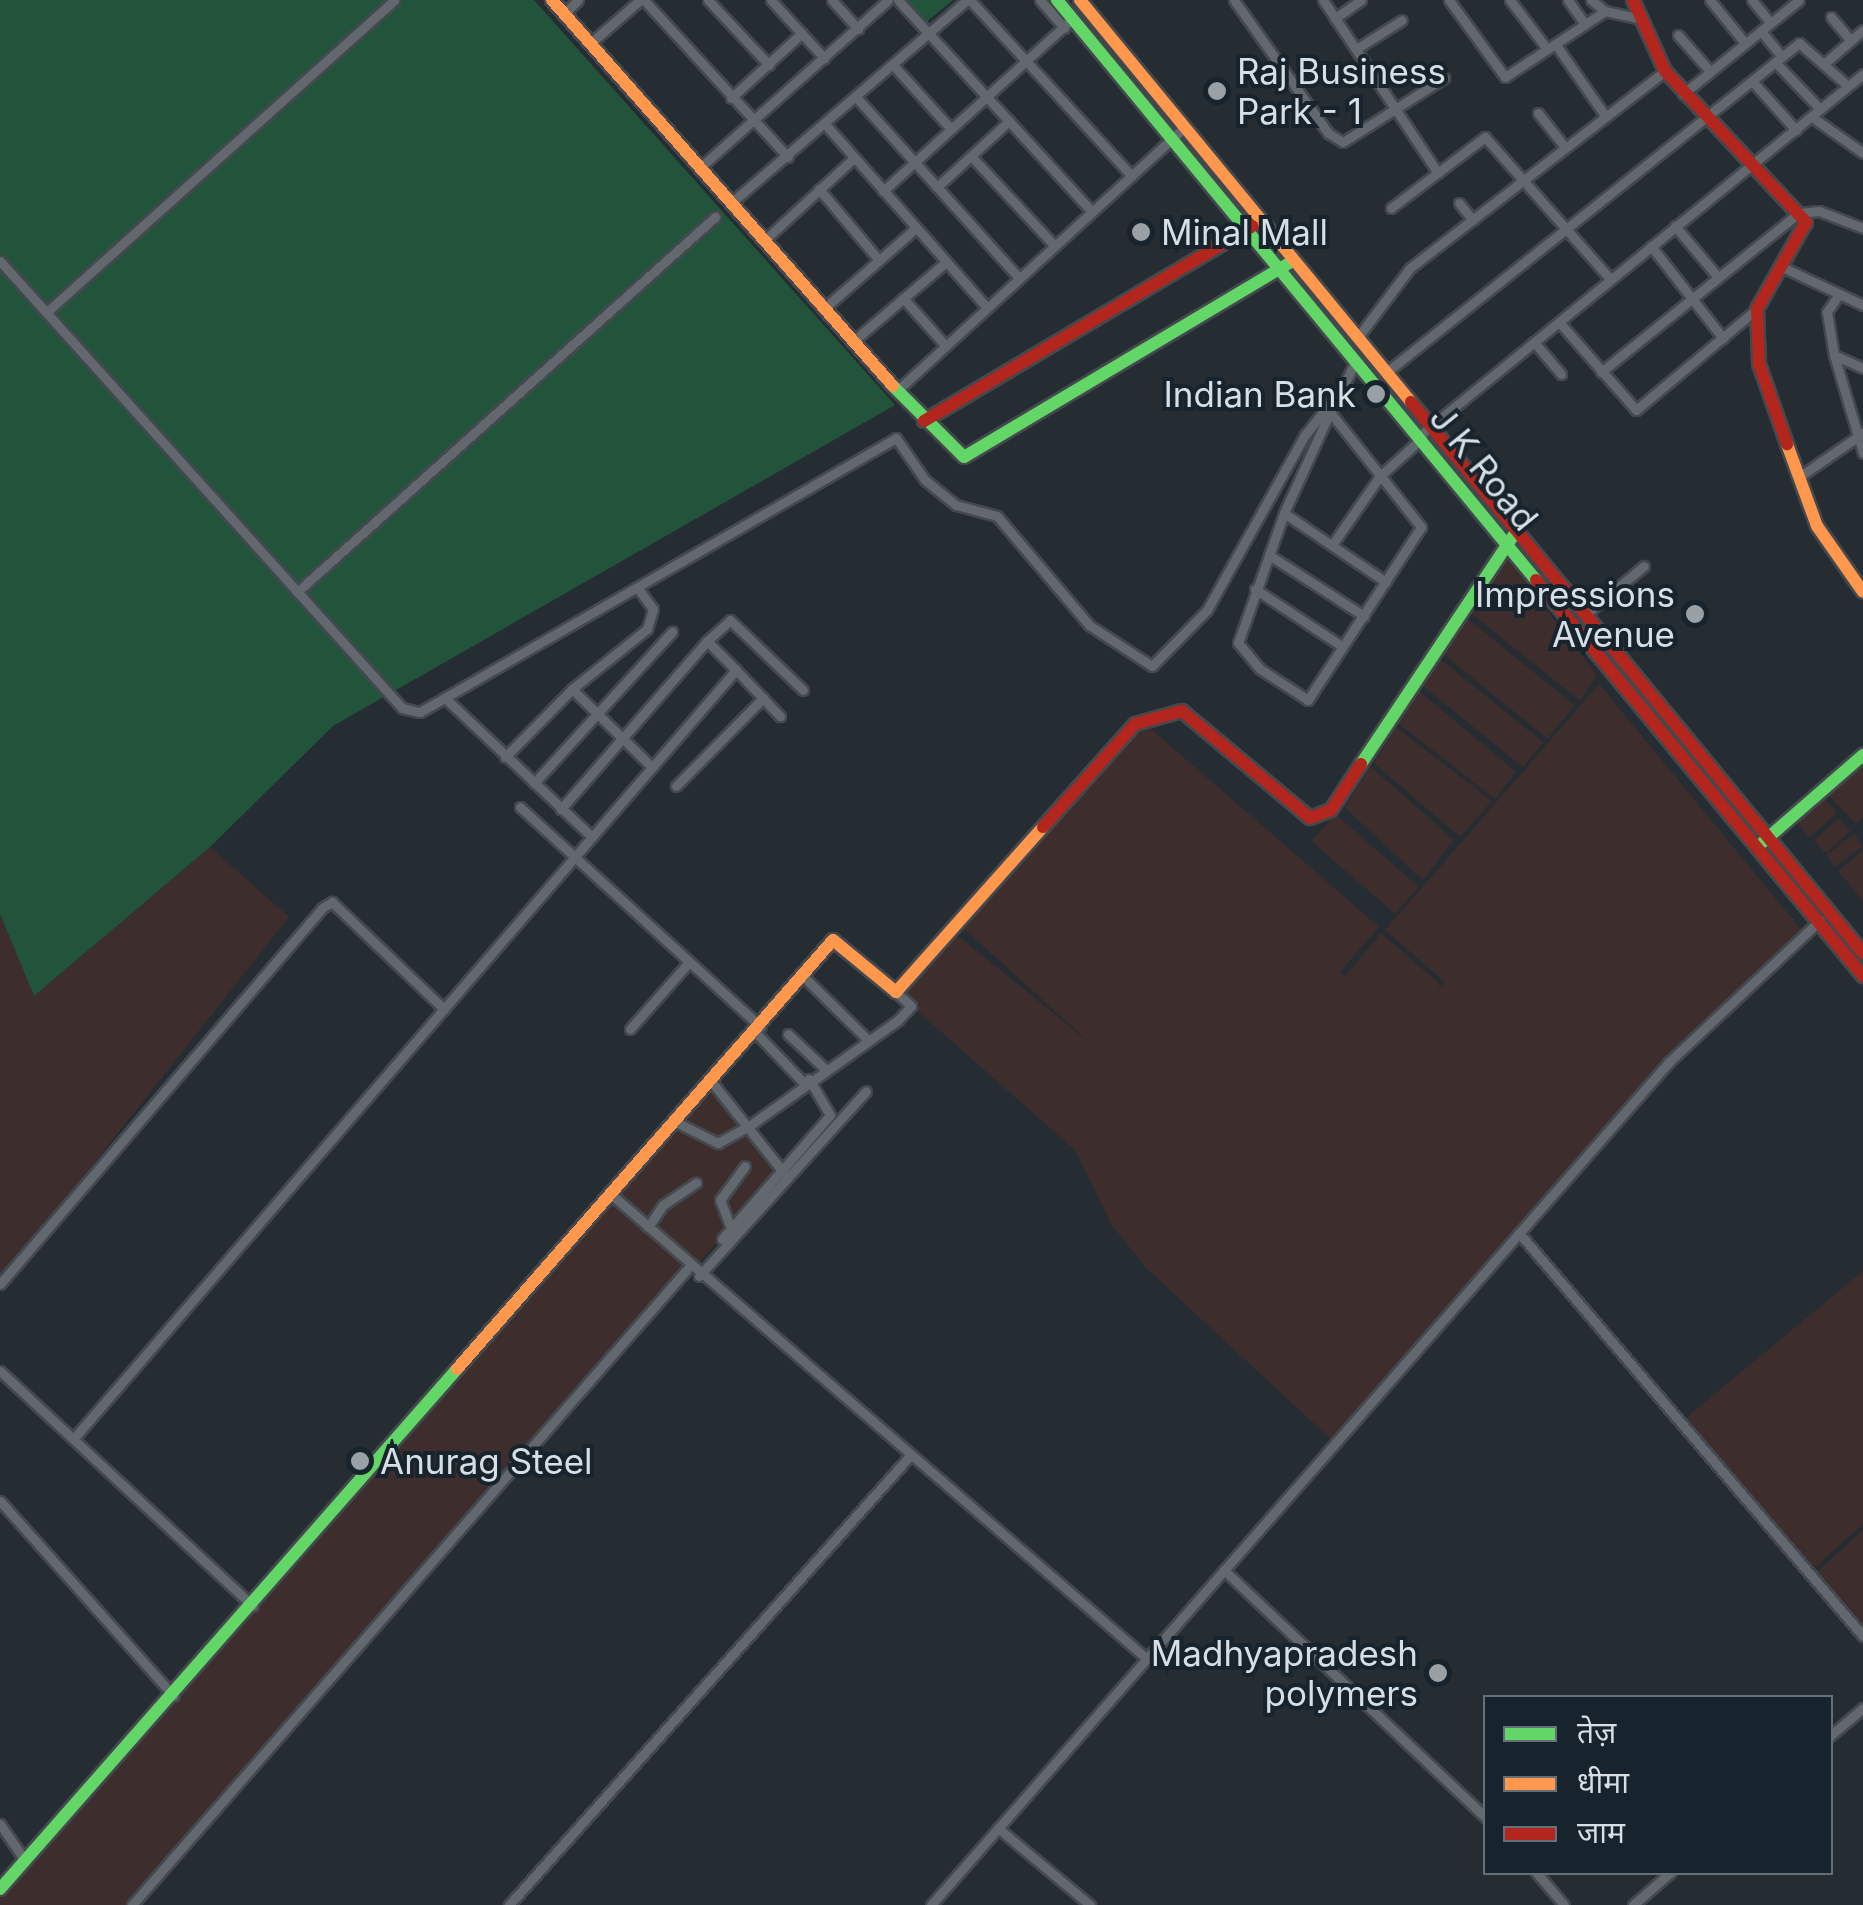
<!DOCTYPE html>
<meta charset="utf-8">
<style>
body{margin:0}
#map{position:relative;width:1863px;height:1905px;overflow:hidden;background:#252c32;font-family:Inter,"Noto Sans Devanagari",sans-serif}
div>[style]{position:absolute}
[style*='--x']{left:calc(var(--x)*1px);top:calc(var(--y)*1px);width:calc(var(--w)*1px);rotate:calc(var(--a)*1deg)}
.industrial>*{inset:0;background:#3d2d2d;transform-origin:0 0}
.green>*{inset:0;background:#22543b}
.roads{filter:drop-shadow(2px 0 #43494e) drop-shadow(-2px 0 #43494e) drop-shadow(0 2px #43494e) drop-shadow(0 -2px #43494e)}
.street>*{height:9px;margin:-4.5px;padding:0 4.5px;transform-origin:4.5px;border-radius:4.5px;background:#62686d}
.fast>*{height:12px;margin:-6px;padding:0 6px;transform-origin:6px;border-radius:6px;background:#63d668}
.slow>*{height:12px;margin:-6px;padding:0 6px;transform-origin:6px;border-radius:6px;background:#ff974d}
.jam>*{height:12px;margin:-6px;padding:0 6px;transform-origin:6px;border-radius:6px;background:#b3261e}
.dots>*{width:28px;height:28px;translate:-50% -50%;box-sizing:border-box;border:5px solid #17242d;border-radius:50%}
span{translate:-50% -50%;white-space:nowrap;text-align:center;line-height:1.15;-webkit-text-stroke:8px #17242d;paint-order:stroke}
.poi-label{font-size:35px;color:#d7dfe5}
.left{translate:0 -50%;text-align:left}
.right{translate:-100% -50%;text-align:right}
.street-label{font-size:35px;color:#d7dfe5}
.legend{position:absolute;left:1483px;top:1695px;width:350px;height:180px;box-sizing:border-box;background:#17242d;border:2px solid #646f77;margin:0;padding:12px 18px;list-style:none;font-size:30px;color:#d7dfe5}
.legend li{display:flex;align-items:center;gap:20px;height:50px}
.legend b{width:50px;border:2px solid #646f77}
</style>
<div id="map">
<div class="industrial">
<i style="clip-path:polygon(1507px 559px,1597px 675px,1580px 701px,1472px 614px)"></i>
<i style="left:1468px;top:619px;width:137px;height:43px;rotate:39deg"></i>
<i style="left:1439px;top:658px;width:134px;height:32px;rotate:39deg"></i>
<i style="clip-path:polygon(1599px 684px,1805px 934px,1698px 1035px,1335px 1443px,1147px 1269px,1111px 1224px,1075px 1150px,896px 992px,951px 930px,1090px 1043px,958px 923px,1143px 722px,1379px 927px,1340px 972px,1344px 977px,1381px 933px,1441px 985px,1432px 996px,1445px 982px,1385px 930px)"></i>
<i style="clip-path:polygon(1418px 690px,1516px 772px,1495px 799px,1398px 723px)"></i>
<i style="clip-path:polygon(1396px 727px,1492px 801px,1460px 837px,1374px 763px)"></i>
<i style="clip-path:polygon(1863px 765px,1863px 817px,1856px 824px,1828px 795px)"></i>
<i style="clip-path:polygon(1370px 766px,1454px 840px,1423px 880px,1345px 808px)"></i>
<i style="left:1824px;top:798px;width:20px;height:37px;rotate:49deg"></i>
<i style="left:1335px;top:814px;width:111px;height:36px;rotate:41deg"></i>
<i style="left:1838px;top:818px;width:18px;height:33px;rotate:47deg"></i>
<i style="left:1854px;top:834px;width:15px;height:35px;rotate:53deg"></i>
<i style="clip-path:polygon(210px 847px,289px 917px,0 1282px,0 914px,34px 996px)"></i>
<i style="clip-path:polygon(1863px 850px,1863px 901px,1838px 871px)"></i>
<i style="clip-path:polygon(713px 1082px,782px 1169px,132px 1905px,0 1905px,0 1891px)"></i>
<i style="clip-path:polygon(1863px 1271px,1863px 1524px,1810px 1572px,1682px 1421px)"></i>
<i style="clip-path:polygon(1863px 1530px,1863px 1636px,1813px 1575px)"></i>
</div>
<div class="green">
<i style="clip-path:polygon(0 0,534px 0,895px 405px,333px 726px,210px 847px,34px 996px,0 914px)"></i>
<i style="clip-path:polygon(906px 0,953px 0,925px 23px)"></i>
</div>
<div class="roads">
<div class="street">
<i style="--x:644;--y:0;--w:213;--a:47.5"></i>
<i style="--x:708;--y:0;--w:89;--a:46.8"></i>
<i style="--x:771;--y:0;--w:79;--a:47.6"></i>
<i style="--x:832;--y:0;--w:39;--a:48"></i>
<i style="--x:898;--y:0;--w:287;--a:47.5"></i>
<i style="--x:970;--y:0;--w:239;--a:47.4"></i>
<i style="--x:1040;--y:0;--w:37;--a:49"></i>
<i style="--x:1234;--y:0;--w:163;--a:54.7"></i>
<i style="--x:1328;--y:133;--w:17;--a:31"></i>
<i style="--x:1343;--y:142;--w:120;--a:-32.4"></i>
<i style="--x:1323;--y:0;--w:22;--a:56"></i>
<i style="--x:1361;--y:0;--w:32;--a:145"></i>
<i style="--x:1335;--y:18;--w:186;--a:56.4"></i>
<i style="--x:1449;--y:0;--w:95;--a:54"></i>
<i style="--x:1505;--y:77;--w:120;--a:-33.4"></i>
<i style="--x:1510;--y:0;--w:61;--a:52.9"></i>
<i style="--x:1568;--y:0;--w:29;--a:55"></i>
<i style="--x:1591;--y:0;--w:18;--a:38"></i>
<i style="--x:1605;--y:11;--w:35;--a:12"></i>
<i style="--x:1710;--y:0;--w:55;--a:50.9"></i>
<i style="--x:1752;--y:0;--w:28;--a:51"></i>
<i style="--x:568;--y:10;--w:14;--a:-45"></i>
<i style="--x:1831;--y:17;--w:30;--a:50"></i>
<i style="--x:1761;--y:31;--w:33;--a:51"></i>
<i style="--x:1678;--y:35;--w:48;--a:48.4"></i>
<i style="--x:594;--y:40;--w:61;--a:-41"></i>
<i style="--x:1556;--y:45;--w:84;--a:55.2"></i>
<i style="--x:1356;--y:49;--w:54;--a:-32.2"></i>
<i style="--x:1775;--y:62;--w:65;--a:46.2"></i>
<i style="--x:1825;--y:63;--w:50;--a:-41"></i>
<i style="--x:893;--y:65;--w:86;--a:47.8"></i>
<i style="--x:1752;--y:81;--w:66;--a:48.1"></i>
<i style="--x:1683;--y:94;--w:149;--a:-39"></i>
<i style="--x:856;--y:97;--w:244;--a:48"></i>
<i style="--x:731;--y:98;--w:96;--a:-42.5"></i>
<i style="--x:1538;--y:113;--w:42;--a:51.8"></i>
<i style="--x:1812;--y:117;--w:62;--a:35.2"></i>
<i style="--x:825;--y:124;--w:245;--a:48.6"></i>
<i style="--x:971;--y:156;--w:123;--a:47"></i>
<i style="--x:704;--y:164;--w:246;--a:-41.7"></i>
<i style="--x:937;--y:187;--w:98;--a:-42.5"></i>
<i style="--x:819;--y:189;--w:93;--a:49.8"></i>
<i style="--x:883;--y:191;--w:256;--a:-42.3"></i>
<i style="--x:731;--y:203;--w:311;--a:-40.7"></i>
<i style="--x:1459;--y:203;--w:22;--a:51"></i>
<i style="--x:1391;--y:208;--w:118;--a:-37.1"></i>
<i style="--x:1485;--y:137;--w:189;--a:48.6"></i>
<i style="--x:1675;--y:226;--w:67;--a:49.9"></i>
<i style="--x:768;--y:237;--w:117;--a:-42.6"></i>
<i style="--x:1651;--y:246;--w:117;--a:52"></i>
<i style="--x:0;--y:261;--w:601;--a:48.03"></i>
<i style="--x:402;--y:708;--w:18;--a:13"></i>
<i style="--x:420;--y:712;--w:549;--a:-29.93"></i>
<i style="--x:896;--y:438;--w:51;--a:55.4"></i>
<i style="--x:925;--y:480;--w:40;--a:39"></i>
<i style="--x:956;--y:505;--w:42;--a:15"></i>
<i style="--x:997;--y:516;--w:143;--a:49.8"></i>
<i style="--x:1089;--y:625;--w:75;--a:33.1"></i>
<i style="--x:1152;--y:666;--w:78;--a:-45.5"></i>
<i style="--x:1207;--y:610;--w:201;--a:-60.8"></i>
<i style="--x:1305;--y:435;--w:60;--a:-51.8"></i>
<i style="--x:1780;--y:266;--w:92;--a:25.2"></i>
<i style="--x:1839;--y:294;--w:22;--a:124"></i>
<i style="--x:1827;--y:312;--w:44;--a:80.8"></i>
<i style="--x:1834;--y:355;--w:102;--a:73.5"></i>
<i style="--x:903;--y:298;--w:64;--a:48.1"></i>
<i style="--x:828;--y:305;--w:117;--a:-41.2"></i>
<i style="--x:49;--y:310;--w:464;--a:-41.9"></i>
<i style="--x:1559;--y:322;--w:117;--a:48.8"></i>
<i style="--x:1636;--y:410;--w:158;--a:-39.9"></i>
<i style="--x:1358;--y:337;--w:86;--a:-53"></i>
<i style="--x:1410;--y:268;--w:322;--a:-37.7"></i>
<i style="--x:857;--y:338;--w:117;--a:-40.5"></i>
<i style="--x:1534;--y:342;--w:42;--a:49.8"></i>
<i style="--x:1834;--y:355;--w:32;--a:24"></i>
<i style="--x:1388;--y:371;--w:526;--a:-38.59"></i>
<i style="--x:1799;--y:43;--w:65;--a:41.3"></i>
<i style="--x:1601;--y:372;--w:254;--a:-38.8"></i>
<i style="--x:1799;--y:213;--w:20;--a:-6"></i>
<i style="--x:1819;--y:211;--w:47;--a:21.1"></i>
<i style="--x:901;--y:387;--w:385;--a:-42.5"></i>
<i style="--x:1342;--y:389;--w:32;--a:-64"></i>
<i style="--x:1330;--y:412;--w:147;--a:51.6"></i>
<i style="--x:1421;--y:527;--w:207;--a:123.2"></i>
<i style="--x:1308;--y:700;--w:57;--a:-147.1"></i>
<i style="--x:1260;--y:669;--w:34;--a:-130"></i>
<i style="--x:1238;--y:643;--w:138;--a:-70.5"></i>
<i style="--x:1284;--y:513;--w:111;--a:-65.5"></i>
<i style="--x:1330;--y:412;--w:5;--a:-68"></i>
<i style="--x:1419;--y:436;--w:573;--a:-39.19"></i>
<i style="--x:1799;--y:477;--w:78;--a:-34.5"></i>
<i style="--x:1284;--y:513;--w:123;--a:34.1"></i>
<i style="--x:1332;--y:545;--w:84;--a:-55.2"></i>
<i style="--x:1380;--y:476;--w:57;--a:-42.1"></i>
<i style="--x:1269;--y:555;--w:113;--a:32.7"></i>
<i style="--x:1255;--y:589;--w:105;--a:33.4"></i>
<i style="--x:297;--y:592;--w:562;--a:-41.9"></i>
<i style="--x:1586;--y:614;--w:75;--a:-39.6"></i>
<i style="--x:707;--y:641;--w:31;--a:-42"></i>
<i style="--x:730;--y:620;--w:101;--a:43.8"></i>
<i style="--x:736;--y:670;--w:64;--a:46.3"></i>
<i style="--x:572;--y:689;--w:112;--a:44.3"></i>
<i style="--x:445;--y:698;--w:202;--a:43.4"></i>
<i style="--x:505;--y:757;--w:95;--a:-45.4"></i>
<i style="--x:572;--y:689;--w:96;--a:-38.7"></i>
<i style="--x:647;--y:629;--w:21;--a:-73"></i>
<i style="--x:653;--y:609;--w:27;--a:-126"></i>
<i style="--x:534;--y:783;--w:205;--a:-47.6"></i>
<i style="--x:676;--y:786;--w:124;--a:-45.3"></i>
<i style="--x:520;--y:807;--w:326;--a:42.4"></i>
<i style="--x:803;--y:976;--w:91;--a:44.6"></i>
<i style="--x:630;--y:1029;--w:89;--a:-48.6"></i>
<i style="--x:756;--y:1033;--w:68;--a:46.2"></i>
<i style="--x:788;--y:1034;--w:50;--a:43.4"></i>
<i style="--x:711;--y:1081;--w:116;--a:51.6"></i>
<i style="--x:678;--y:1123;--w:45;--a:26.6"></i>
<i style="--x:718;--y:1143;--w:35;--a:-29"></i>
<i style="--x:749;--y:1126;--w:183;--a:-35.4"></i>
<i style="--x:898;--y:1020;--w:19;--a:-47"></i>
<i style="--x:911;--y:1006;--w:21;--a:-137"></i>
<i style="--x:612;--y:1195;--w:707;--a:40.93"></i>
<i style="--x:648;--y:1227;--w:27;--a:-56"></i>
<i style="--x:663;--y:1205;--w:40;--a:-34"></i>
<i style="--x:732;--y:1231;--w:33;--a:-111"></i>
<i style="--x:720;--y:1200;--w:42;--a:-53.7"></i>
<i style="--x:1519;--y:1233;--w:530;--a:49.52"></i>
<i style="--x:722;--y:1239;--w:164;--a:-48.9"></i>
<i style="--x:830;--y:1115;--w:42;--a:-120.3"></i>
<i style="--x:699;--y:1276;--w:249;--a:-47.9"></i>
<i style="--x:0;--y:1284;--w:495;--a:-49.4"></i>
<i style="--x:322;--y:908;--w:12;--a:-31"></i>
<i style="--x:332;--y:902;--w:155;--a:43.7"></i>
<i style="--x:0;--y:1371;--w:345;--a:42.9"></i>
<i style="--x:75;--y:1437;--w:1013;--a:-49.25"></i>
<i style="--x:736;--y:670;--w:41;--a:-135"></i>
<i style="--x:707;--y:641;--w:223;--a:131"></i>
<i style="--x:0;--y:1501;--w:261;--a:48.3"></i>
<i style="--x:1224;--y:1570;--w:361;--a:43.4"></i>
<i style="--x:1830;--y:1736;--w:43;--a:-40.3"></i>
<i style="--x:0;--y:1824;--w:42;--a:55.6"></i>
<i style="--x:998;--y:1828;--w:120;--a:39.9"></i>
<i style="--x:1536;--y:1872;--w:43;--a:49.7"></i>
<i style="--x:132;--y:1905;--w:847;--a:-48.88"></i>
<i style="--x:509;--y:1905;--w:599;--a:-48.25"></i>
<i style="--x:931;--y:1905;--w:1120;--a:-48.8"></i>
<i style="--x:1669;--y:1062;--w:207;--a:-43.2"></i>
<i style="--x:1633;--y:1905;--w:50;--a:-41"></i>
</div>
<div class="fast">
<i style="--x:1057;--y:0;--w:752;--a:50.45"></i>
<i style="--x:893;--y:386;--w:100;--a:45"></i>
<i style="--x:964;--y:457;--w:377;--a:-30.8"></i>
<i style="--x:1361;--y:764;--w:281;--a:-56.3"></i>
<i style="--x:1763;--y:842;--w:133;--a:-41"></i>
<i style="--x:0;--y:1889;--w:692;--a:-48.69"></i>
</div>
<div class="slow">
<i style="--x:552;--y:0;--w:515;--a:48.54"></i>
<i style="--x:1080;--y:0;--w:521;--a:50.53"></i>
<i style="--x:1787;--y:444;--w:87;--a:69.9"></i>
<i style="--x:1817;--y:526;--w:80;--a:55.1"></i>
<i style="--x:457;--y:1369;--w:570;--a:-48.77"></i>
<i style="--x:833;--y:940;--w:82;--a:39.5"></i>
<i style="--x:896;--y:992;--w:221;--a:-48.3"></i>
</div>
<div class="jam">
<i style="--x:1633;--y:0;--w:78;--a:65.7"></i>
<i style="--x:1665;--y:71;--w:207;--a:47"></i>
<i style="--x:1806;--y:222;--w:100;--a:119.4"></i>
<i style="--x:1757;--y:309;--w:55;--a:87.9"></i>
<i style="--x:1759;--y:364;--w:85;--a:70.7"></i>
<i style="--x:1411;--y:402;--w:713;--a:50.64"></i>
<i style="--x:924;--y:421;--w:382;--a:-30.7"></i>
<i style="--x:1536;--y:580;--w:514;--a:50.45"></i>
<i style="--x:1043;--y:827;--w:138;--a:-48.2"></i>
<i style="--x:1135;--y:724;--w:49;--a:-15.5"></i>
<i style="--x:1182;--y:711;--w:167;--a:39.9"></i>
<i style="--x:1310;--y:818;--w:22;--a:-21"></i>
<i style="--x:1331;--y:810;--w:55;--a:-56.9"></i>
</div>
</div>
<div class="dots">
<i style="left:1217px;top:91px;background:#99a0a6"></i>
<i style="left:1141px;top:232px;background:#99a0a6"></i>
<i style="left:1376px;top:394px;background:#99a0a6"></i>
<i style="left:1695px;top:614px;background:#99a0a6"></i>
<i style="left:360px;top:1461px;background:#99a0a6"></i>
<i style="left:1438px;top:1673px;background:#99a0a6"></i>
</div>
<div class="poi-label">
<span class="left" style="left:1237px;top:91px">Raj Business<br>Park - 1</span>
<span class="left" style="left:1161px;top:232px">Minal Mall</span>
<span class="right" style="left:1356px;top:394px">Indian Bank</span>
<span class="right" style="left:1675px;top:614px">Impressions<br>Avenue</span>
<span class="left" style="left:380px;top:1461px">Anurag Steel</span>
<span class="right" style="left:1418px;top:1673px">Madhyapradesh<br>polymers</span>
</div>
<div class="street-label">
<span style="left:1484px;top:468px;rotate:51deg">J K Road</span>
</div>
<ul class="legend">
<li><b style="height:12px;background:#63d668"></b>तेज़</li>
<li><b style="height:12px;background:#ff974d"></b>धीमा</li>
<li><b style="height:12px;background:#b3261e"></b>जाम</li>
</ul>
</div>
